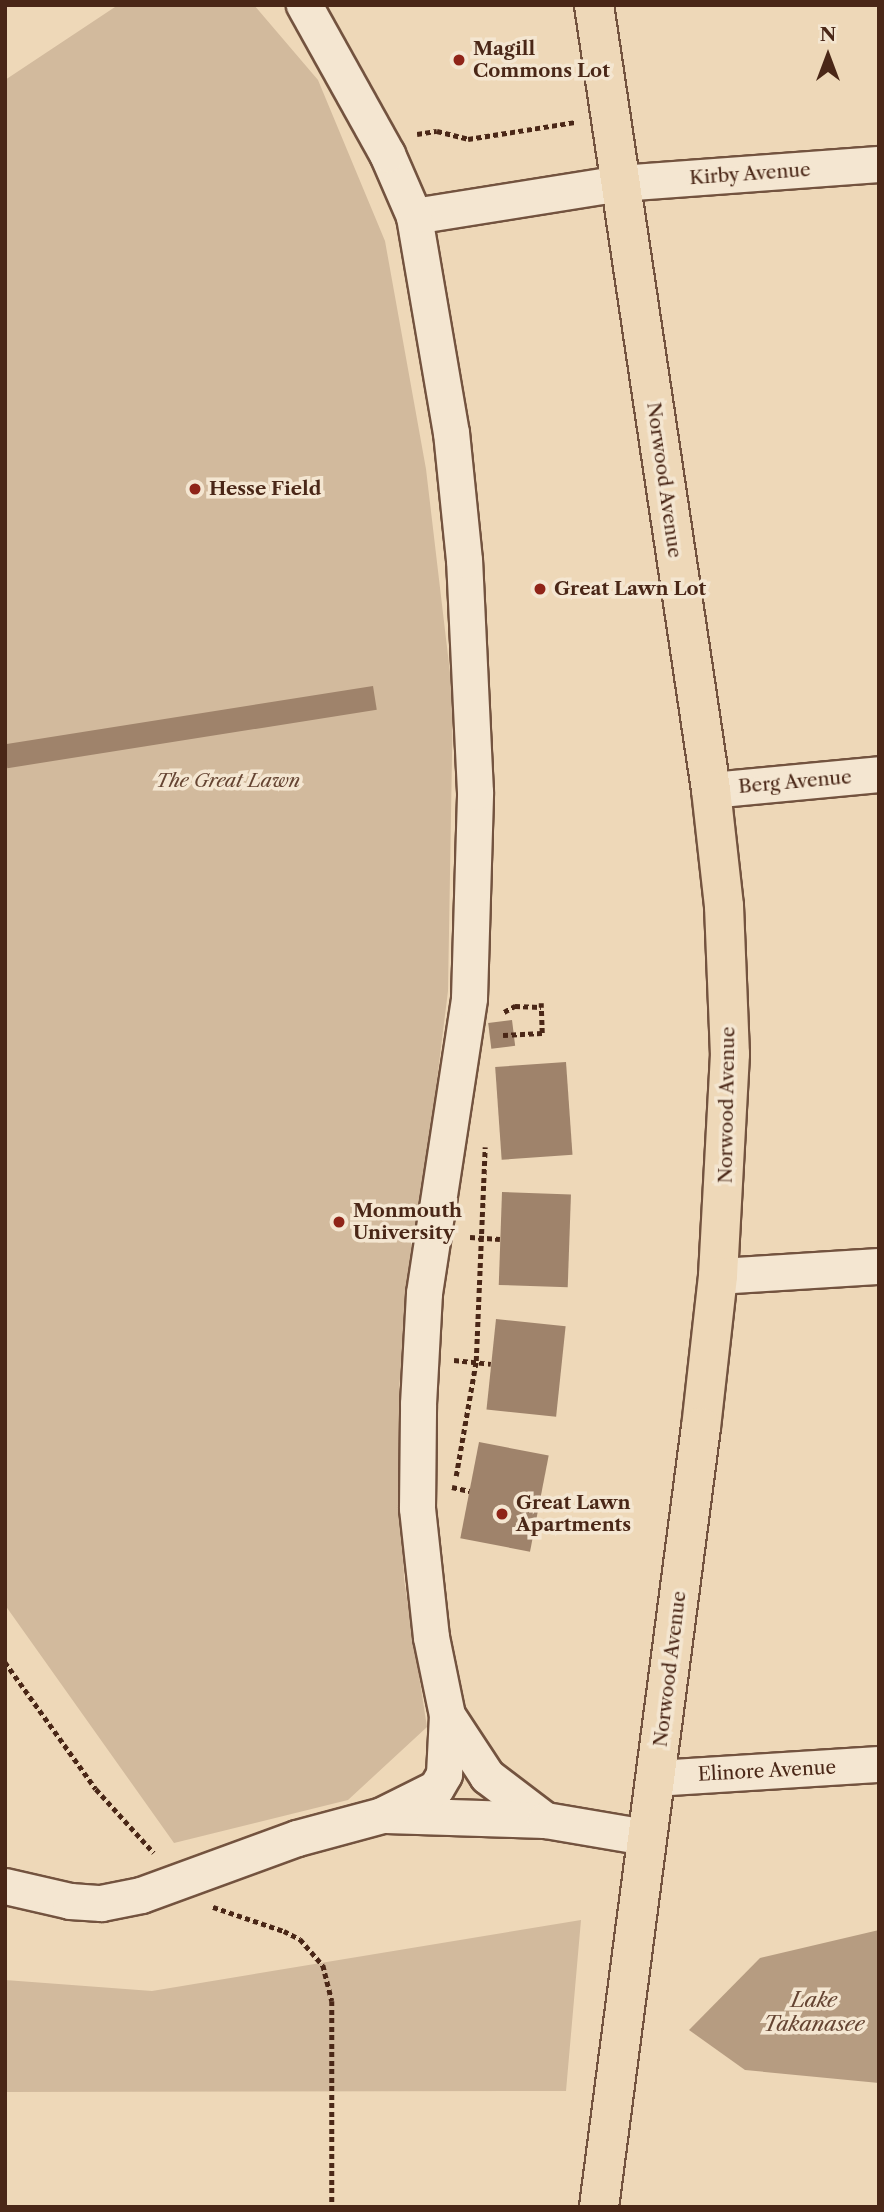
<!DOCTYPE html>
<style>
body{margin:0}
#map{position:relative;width:884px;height:2212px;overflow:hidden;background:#eed8b8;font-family:"Libre Caslon Text",serif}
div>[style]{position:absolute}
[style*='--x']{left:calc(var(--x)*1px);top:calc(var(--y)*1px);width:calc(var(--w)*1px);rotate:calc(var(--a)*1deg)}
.green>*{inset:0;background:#d2ba9d}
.water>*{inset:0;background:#b69c81}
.building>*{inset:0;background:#9f836b;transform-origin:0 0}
.path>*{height:4.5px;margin-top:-2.25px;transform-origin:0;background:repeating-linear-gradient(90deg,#4a2717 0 5px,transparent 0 8.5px)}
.roads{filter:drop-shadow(2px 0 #73533f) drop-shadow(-2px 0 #73533f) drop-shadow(0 2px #73533f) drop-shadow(0 -2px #73533f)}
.minor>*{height:35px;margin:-17.5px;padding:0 17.5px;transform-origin:17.5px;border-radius:17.5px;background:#f4e6d1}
.major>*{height:38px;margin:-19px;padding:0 19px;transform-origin:19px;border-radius:19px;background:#eed8b8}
.dots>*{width:19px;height:19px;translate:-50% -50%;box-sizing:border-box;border:4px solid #f4e6d1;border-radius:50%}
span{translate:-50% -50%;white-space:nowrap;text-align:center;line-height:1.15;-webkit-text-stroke:7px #f4e6d1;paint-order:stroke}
.poi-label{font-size:19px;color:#4a2717;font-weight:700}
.left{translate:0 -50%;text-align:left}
.street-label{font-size:19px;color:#4a2717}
.park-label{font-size:19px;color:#654432;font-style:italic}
.water-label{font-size:21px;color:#654432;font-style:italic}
.frame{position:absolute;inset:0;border:7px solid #4a2717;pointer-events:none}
.north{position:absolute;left:793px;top:21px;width:70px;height:70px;-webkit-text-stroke:5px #f4e6d1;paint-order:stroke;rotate:0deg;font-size:19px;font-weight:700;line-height:28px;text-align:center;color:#4a2717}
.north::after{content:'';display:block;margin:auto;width:24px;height:32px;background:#4a2717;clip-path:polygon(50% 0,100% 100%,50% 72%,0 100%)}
</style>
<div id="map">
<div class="green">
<i style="clip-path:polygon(118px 5px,254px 5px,318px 80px,385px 241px,426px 469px,453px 698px,448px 991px,399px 1387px,404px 1579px,427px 1727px,348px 1800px,174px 1843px,5px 1605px,5px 80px)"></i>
<i style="clip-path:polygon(581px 1920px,566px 2091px,5px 2092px,5px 1980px,152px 1991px)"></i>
</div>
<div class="water">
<i style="clip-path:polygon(879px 1930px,879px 2083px,745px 2070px,689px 2030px,760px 1958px)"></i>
</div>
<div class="building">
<i style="left:373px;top:686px;width:24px;height:374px;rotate:81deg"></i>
<i style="left:512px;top:1020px;width:26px;height:24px;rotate:83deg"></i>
<i style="left:566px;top:1062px;width:93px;height:71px;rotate:86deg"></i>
<i style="left:502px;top:1192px;width:69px;height:93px;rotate:2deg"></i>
<i style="left:496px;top:1319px;width:70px;height:91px;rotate:6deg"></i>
<i style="left:479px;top:1442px;width:71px;height:98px;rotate:11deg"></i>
</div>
<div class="path">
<i style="--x:417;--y:134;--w:20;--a:-9"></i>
<i style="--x:437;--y:131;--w:32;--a:14"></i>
<i style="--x:468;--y:139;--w:108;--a:-9"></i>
<i style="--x:504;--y:1012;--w:13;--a:-29"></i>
<i style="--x:515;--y:1006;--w:26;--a:2"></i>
<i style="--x:541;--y:1007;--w:4;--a:-90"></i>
<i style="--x:503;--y:1035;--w:39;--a:-3"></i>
<i style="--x:542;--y:1033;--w:26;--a:-92"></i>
<i style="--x:470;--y:1237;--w:30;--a:4"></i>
<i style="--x:454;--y:1360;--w:37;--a:6"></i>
<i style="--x:456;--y:1476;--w:117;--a:-80.1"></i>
<i style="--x:476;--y:1361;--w:214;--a:-87.6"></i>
<i style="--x:452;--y:1487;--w:18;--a:13"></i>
<i style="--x:5;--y:1662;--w:156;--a:54.4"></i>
<i style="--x:96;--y:1789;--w:86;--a:47.8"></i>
<i style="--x:213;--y:1907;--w:75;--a:18.7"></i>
<i style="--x:284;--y:1931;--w:18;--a:27"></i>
<i style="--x:300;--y:1939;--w:35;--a:49"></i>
<i style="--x:323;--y:1965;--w:37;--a:76"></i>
<i style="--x:332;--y:2001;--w:206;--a:90"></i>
</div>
<div class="roads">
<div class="minor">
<i style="--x:414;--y:216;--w:209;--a:-9.1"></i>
<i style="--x:620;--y:183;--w:260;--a:-4.2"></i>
<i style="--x:711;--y:790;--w:169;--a:-5.4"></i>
<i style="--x:718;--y:1276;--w:161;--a:-3.6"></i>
<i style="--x:447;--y:1715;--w:73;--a:56.7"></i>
<i style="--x:487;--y:1776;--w:73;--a:37.2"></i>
<i style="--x:655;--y:1778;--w:224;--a:-3.6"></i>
<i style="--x:386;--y:1815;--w:159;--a:1.8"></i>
<i style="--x:545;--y:1820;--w:102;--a:9.6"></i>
<i style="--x:5;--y:1886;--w:67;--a:13"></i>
<i style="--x:70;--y:1901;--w:31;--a:4"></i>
<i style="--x:101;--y:1903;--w:41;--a:-11.3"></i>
<i style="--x:141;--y:1895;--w:166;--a:-20.1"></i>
<i style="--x:297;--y:1838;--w:88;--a:-15.1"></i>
<i style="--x:382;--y:1815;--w:60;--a:-26.6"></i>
<i style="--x:436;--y:1788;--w:16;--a:-60"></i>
<i style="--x:444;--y:1774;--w:59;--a:-87.1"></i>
<i style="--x:447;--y:1715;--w:80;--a:-101.6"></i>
<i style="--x:431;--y:1637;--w:130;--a:-96.2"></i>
<i style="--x:417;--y:1508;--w:104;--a:-89.4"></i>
<i style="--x:418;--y:1404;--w:111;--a:-86.9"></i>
<i style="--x:424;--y:1293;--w:298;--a:-81.3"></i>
<i style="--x:469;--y:998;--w:206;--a:-88.3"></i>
<i style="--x:475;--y:792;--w:232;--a:-92.7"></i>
<i style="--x:464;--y:560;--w:128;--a:-95.8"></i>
<i style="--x:451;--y:433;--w:220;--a:-99.7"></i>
<i style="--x:414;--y:216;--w:68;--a:-113.5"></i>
<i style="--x:387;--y:154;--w:171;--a:-119.1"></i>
</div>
<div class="major">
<i style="--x:594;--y:5;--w:794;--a:81.52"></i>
<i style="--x:711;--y:790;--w:117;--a:83.6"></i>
<i style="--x:724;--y:906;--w:148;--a:87.7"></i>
<i style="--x:730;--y:1054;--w:222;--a:93.1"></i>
<i style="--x:718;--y:1276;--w:152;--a:96.4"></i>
<i style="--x:701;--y:1427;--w:787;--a:97.45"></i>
</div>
</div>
<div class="dots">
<i style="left:459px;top:60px;background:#8f2418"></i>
<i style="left:195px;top:489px;background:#8f2418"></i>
<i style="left:540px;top:589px;background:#8f2418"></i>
<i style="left:339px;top:1222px;background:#8f2418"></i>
<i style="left:502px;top:1514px;background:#8f2418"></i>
</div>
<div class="poi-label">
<span class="left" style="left:473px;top:60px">Magill<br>Commons Lot</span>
<span class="left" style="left:209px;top:489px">Hesse Field</span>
<span class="left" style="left:554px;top:589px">Great Lawn Lot</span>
<span class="left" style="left:353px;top:1222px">Monmouth<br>University</span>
<span class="left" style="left:516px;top:1514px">Great Lawn<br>Apartments</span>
</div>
<div class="street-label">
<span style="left:750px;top:174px;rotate:-4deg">Kirby Avenue</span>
<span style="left:664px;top:480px;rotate:82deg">Norwood Avenue</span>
<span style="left:795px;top:782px;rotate:-5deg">Berg Avenue</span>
<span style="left:727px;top:1105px;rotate:-89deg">Norwood Avenue</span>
<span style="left:670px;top:1669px;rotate:-83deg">Norwood Avenue</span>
<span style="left:767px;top:1771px;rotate:-3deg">Elinore Avenue</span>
</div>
<div class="park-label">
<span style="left:228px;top:781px">The Great Lawn</span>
</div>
<div class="water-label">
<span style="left:814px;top:2012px">Lake<br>Takanasee</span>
</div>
<div class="frame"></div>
<div class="north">N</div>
</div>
